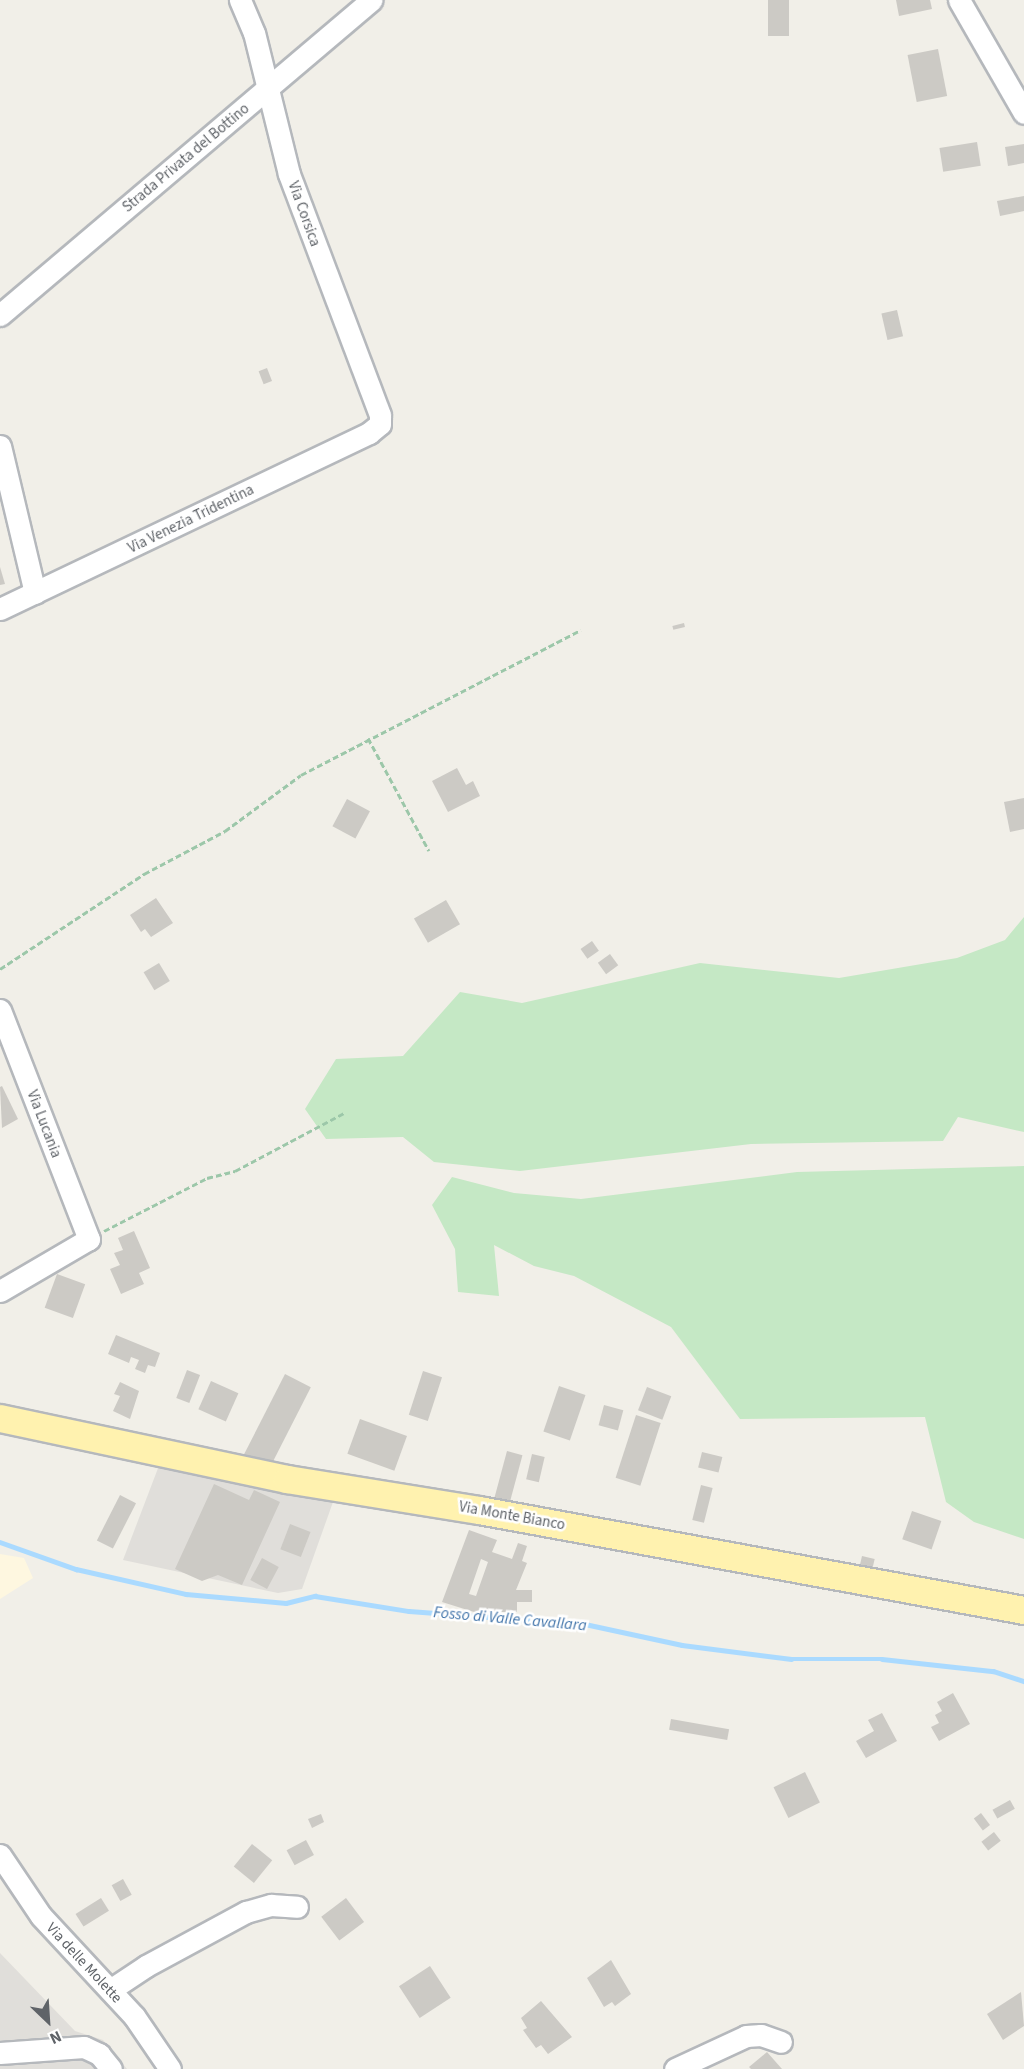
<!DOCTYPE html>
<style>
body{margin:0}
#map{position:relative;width:1024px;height:2069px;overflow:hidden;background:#f1efe8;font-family:"Source Sans 3",sans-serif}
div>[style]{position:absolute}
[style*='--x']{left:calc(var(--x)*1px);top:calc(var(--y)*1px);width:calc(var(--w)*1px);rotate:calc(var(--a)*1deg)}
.commercial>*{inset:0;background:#fef7e0}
.industrial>*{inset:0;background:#e0deda}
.green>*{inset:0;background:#c5e8c5}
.stream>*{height:4.5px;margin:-2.25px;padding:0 2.25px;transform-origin:2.25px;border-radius:2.25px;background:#aadaff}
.building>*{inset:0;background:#cccac5;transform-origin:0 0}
.path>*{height:3px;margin-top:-1.5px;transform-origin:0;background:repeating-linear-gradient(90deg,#9cc7a9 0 6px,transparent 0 9px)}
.roads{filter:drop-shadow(2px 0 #b5b8bc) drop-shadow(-2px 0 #b5b8bc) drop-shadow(0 2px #b5b8bc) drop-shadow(0 -2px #b5b8bc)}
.minor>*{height:21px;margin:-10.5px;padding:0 10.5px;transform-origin:10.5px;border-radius:10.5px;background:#fff}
.major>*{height:27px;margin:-13.5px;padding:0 13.5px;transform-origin:13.5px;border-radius:13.5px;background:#fff2af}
span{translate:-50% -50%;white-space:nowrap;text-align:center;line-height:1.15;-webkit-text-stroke:5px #fff;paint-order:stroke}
.street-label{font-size:15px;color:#5f6368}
.water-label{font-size:16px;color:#4174aa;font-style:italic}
.north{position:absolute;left:18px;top:1991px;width:60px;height:60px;-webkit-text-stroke:4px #fff;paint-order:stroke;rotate:155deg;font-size:16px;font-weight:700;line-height:24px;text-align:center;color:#5f6368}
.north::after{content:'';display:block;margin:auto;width:21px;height:27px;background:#5f6368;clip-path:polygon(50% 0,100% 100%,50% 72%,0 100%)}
</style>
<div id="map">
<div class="commercial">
<i style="clip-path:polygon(0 1554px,24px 1558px,33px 1578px,0 1599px)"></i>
</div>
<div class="industrial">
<i style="clip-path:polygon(160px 1463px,333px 1502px,302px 1589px,278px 1593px,123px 1560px)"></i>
<i style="clip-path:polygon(0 1953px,75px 2031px,103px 2040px,127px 2069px,0 2069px)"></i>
</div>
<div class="green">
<i style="clip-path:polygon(1024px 917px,1024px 1132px,958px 1117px,943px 1141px,751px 1144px,520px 1171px,434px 1162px,403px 1137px,326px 1139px,305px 1109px,336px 1059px,403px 1056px,460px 992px,522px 1003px,700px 963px,839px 978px,957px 958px,1005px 940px)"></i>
<i style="clip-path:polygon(1024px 1166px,1024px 1539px,974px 1522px,946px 1502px,925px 1417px,740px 1419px,671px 1327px,574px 1276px,534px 1266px,494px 1245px,499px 1296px,458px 1292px,455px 1249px,432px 1205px,452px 1177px,514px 1193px,581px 1199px,797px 1172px)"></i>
</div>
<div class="stream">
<i style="--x:0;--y:1542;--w:81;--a:19.6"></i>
<i style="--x:76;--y:1569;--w:113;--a:12.8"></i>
<i style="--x:186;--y:1594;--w:100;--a:5.1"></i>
<i style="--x:286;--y:1603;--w:30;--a:-14"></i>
<i style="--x:315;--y:1596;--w:95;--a:9.1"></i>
<i style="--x:409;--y:1611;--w:176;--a:4.2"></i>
<i style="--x:585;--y:1624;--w:99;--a:12.2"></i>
<i style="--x:682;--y:1645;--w:110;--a:7.3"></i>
<i style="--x:791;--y:1659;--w:91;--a:0"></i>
<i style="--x:882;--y:1659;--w:112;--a:6.2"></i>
<i style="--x:993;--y:1671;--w:33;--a:18"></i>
</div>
<div class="building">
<i style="left:768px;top:0;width:21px;height:36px"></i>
<i style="clip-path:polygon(896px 0,930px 0,932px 9px,899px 16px)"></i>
<i style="left:938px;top:49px;width:48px;height:31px;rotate:79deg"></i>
<i style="left:977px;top:142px;width:24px;height:38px;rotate:81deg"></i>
<i style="clip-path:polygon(1024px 144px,1024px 163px,1008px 166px,1005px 147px)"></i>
<i style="clip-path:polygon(1024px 196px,1024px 211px,1000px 216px,997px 201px)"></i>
<i style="left:897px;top:310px;width:27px;height:16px;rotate:77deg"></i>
<i style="left:267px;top:368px;width:14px;height:9px;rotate:69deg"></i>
<i style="clip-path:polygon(0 567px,5px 584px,0 585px)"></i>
<i style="left:684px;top:623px;width:4px;height:12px;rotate:76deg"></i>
<i style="clip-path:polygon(457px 768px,466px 785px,473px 781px,480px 796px,448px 812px,432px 781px)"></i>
<i style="clip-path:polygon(1024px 798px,1024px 829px,1010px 832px,1004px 802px)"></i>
<i style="left:347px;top:799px;width:26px;height:31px;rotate:28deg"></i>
<i style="clip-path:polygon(156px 898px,173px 923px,151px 937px,145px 929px,141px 932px,130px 915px)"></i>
<i style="left:446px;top:900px;width:28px;height:37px;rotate:60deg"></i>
<i style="left:592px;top:941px;width:12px;height:14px;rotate:55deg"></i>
<i style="left:610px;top:954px;width:14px;height:15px;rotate:54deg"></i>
<i style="left:159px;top:963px;width:21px;height:18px;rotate:59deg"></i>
<i style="clip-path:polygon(2px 1086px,18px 1119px,2px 1128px,0 1087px)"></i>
<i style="clip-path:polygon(134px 1231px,150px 1268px,139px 1273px,144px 1284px,121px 1294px,110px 1269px,120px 1265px,114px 1253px,123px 1250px,118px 1238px)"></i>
<i style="left:57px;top:1274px;width:30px;height:36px;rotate:20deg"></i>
<i style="clip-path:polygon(116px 1335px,160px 1353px,155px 1367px,148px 1365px,145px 1373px,135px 1369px,139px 1360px,131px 1357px,129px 1363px,108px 1354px)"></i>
<i style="left:187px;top:1370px;width:14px;height:30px;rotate:21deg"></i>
<i style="left:423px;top:1371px;width:20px;height:46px;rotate:18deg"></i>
<i style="left:285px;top:1374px;width:29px;height:91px;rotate:27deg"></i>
<i style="left:211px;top:1381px;width:30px;height:31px;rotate:24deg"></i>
<i style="clip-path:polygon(120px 1382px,139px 1391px,130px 1419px,113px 1411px,120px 1396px,114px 1394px)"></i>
<i style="left:559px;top:1386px;width:28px;height:48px;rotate:19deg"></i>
<i style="left:647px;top:1387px;width:26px;height:25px;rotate:21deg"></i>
<i style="left:604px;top:1405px;width:20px;height:21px;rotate:15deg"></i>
<i style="left:636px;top:1415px;width:26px;height:66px;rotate:18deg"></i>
<i style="left:360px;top:1419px;width:50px;height:37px;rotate:20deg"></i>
<i style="left:507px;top:1451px;width:16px;height:49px;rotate:15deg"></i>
<i style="left:702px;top:1452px;width:21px;height:16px;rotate:14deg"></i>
<i style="left:532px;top:1454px;width:13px;height:26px;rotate:13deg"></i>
<i style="clip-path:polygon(214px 1484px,249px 1500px,254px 1490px,280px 1502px,242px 1585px,218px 1575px,202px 1581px,175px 1569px)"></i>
<i style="left:701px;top:1485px;width:12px;height:36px;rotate:14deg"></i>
<i style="left:120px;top:1495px;width:18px;height:51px;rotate:27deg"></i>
<i style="left:912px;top:1511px;width:31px;height:30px;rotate:19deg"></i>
<i style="left:290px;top:1524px;width:22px;height:27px;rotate:21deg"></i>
<i style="clip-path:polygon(evenodd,469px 1530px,497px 1540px,492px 1552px,512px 1559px,518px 1543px,527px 1546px,522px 1561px,527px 1563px,516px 1590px,532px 1590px,532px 1602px,517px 1602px,517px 1612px,474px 1612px,442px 1602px,469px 1530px,481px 1559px,488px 1562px,476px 1596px,469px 1594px,481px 1559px)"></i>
<i style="left:862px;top:1556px;width:13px;height:12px;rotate:13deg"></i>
<i style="left:262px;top:1558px;width:19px;height:25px;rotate:28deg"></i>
<i style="clip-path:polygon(953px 1693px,970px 1724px,939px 1741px,931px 1727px,939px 1723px,935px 1715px,942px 1711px,937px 1702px)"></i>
<i style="clip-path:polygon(882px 1713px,897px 1741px,866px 1758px,856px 1741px,874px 1731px,868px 1720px)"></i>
<i style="left:671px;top:1719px;width:59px;height:11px;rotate:10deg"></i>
<i style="left:805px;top:1772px;width:34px;height:35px;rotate:64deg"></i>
<i style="left:1010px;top:1800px;width:10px;height:20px;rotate:61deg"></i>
<i style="left:981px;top:1813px;width:15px;height:9px;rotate:53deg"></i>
<i style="clip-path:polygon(321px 1814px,324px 1822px,312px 1828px,308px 1819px)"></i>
<i style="left:994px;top:1832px;width:11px;height:16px;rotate:52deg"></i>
<i style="left:306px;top:1840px;width:17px;height:22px;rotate:62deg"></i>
<i style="left:252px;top:1844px;width:26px;height:29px;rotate:39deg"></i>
<i style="left:123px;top:1879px;width:18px;height:13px;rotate:61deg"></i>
<i style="left:101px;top:1898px;width:15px;height:30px;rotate:58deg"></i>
<i style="left:346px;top:1898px;width:30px;height:31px;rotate:53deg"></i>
<i style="clip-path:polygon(611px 1960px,631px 1994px,615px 2006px,612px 2002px,604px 2007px,587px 1978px)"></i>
<i style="left:430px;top:1966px;width:38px;height:37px;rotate:57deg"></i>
<i style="clip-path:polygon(1021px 1992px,1024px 2026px,1003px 2040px,987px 2014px)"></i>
<i style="clip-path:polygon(541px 2001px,572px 2037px,548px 2054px,541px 2045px,536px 2048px,523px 2030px,527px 2028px,521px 2018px)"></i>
<i style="clip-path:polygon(767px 2052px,782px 2069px,751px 2069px,749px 2067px)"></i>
</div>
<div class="path">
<i style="--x:368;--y:738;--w:128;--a:61.6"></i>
<i style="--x:0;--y:969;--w:173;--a:-33.4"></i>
<i style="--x:144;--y:874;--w:92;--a:-28"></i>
<i style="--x:225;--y:831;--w:94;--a:-36.4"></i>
<i style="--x:301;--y:775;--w:315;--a:-27.4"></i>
<i style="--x:104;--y:1231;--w:116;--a:-27.2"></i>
<i style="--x:207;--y:1178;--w:29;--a:-14"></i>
<i style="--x:235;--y:1171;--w:123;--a:-28"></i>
</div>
<div class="roads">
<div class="minor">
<i style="--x:959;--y:0;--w:130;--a:60.1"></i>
<i style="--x:0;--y:315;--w:487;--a:-40.3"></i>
<i style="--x:0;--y:446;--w:151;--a:76.6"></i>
<i style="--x:0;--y:609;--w:409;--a:-25.5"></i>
<i style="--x:369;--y:433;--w:14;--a:-39"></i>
<i style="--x:380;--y:424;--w:9;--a:-90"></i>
<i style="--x:380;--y:415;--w:258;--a:-110.7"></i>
<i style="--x:289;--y:174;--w:145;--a:-103.9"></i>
<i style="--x:254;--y:33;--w:36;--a:-113"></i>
<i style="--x:0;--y:1010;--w:246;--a:68.8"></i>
<i style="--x:89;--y:1239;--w:103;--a:149.7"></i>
<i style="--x:0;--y:1855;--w:73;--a:56.1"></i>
<i style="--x:41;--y:1916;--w:137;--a:47.1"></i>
<i style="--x:134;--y:2016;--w:64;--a:55.8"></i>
<i style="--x:110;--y:1990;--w:43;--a:-33.7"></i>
<i style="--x:146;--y:1966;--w:114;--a:-28.4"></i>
<i style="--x:246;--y:1912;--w:26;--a:-16"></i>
<i style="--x:271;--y:1905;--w:26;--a:4"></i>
<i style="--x:0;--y:2053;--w:84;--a:-4.1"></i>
<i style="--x:84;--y:2047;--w:17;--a:25"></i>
<i style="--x:99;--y:2054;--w:19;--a:51"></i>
<i style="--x:675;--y:2069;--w:78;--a:-24.9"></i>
<i style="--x:746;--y:2036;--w:15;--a:-4"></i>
<i style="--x:761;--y:2035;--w:21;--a:19"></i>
</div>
<div class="major">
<i style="--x:0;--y:1418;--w:293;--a:12"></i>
<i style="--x:287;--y:1479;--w:194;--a:9.2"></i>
<i style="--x:479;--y:1510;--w:554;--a:10.4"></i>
</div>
</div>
<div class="street-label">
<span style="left:186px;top:158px;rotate:-40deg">Strada Privata del Bottino</span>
<span style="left:304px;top:214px;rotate:70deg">Via Corsica</span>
<span style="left:191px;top:519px;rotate:-26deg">Via Venezia Tridentina</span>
<span style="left:44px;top:1124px;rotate:69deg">Via Lucania</span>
<span style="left:512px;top:1516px;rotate:10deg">Via Monte Bianco</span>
<span style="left:84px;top:1963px;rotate:47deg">Via delle Molette</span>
</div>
<div class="water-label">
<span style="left:510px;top:1619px;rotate:5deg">Fosso di Valle Cavallara</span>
</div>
<div class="north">N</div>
</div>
